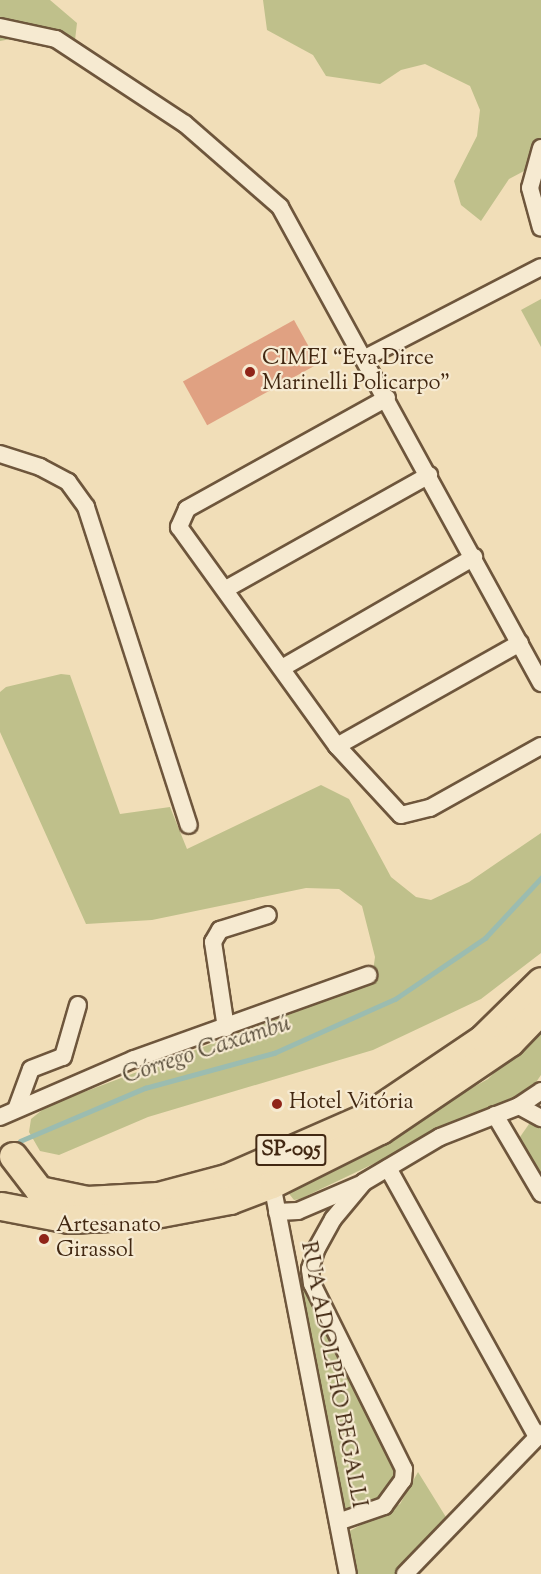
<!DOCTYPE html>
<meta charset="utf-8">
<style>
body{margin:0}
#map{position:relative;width:541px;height:1574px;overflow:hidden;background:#f1deb8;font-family:"Sorts Mill Goudy",serif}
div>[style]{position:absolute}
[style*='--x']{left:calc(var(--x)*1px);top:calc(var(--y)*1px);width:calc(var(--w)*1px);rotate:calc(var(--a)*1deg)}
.green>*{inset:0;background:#bfc08b}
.stream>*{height:4.5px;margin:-2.25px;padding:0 2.25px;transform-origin:2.25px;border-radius:2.25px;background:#9bbcb0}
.building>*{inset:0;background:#e0a182;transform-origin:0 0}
.roads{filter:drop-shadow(2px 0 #6e563c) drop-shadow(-2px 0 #6e563c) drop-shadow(0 2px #6e563c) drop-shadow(0 -2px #6e563c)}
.minor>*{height:16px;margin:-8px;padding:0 8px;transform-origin:8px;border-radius:8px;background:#f6ead1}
.primary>*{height:27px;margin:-13.5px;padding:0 13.5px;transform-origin:13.5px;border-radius:13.5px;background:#f1deb8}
.dots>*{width:16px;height:16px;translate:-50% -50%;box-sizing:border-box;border:3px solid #f6ead1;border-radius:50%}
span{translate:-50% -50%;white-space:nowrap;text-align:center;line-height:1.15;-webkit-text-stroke:4.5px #f6ead1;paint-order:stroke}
.shield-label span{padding:2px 4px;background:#f6ead1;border:2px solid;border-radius:4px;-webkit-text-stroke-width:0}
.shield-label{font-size:21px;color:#422812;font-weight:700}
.poi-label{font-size:22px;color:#422812}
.left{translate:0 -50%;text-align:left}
.street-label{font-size:22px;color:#422812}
.water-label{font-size:24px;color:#584d3a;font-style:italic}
</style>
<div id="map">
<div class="green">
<i style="clip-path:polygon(0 0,50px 0,77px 23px,74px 49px,27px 36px,0 41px)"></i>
<i style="clip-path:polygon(263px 0,541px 0,541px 162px,509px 179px,481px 221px,461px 205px,454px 181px,477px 136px,480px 110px,470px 86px,425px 64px,401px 70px,380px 84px,326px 76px,313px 55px,267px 30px)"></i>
<i style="clip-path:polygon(541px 299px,541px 347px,521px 310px)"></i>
<i style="clip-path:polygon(61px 674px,70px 675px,120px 814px,170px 807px,187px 849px,321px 785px,349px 799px,391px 877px,416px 897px,431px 900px,469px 882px,541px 833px,541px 953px,481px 999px,373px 1050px,148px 1117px,59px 1155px,40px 1151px,29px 1132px,31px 1119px,47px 1106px,359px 988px,373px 971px,375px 957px,362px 906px,339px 889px,306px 888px,152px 920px,86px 924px,0 732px,0 692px,6px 687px)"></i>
<i style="clip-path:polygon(541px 1025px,541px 1075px,532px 1088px,300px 1199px,294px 1200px,286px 1190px,488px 1079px)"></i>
<i style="clip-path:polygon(538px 1123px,541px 1125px,541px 1183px,520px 1137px,529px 1124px)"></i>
<i style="clip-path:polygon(307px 1286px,397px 1466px,394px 1485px,382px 1500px,343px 1511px,298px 1293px)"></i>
<i style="clip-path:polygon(418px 1472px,449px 1522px,400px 1574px,357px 1574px,344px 1534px,400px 1504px)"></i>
</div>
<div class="stream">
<i style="--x:20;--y:1141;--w:136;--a:-23"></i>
<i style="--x:145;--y:1088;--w:134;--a:-15.2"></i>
<i style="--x:274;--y:1053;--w:133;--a:-24.1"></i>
<i style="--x:395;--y:999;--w:109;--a:-34.1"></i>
<i style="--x:485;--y:938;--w:82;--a:-47"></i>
</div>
<div class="building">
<i style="left:294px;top:320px;width:50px;height:127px;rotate:61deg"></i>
</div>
<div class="roads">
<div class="minor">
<i style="--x:0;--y:27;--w:57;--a:12.1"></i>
<i style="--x:56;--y:39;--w:154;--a:33.4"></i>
<i style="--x:185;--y:124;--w:126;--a:41.1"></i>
<i style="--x:280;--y:207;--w:543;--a:61.26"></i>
<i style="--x:541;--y:148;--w:41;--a:105.4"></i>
<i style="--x:530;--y:188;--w:41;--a:74.6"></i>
<i style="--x:365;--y:358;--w:198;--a:-27.3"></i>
<i style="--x:387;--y:398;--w:229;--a:151"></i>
<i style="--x:187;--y:509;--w:20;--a:114"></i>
<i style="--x:179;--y:527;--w:270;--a:54.2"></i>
<i style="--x:337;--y:746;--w:94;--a:47.2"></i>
<i style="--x:401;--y:815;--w:30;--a:-14"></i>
<i style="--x:430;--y:808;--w:127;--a:-29.2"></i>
<i style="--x:0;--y:454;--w:42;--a:18"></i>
<i style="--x:40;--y:467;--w:32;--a:28"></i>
<i style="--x:68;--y:482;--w:31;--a:54"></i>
<i style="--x:86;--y:507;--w:334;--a:72.1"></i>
<i style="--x:226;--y:589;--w:233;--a:-29.3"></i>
<i style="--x:282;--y:668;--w:222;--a:-30"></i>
<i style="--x:337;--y:746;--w:210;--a:-29.4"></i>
<i style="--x:226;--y:1028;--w:87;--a:-98.6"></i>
<i style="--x:213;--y:942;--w:14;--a:-60"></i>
<i style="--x:220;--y:930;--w:50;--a:-17.4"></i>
<i style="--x:519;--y:1106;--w:25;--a:29"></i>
<i style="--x:17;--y:1107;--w:40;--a:-69.8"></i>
<i style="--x:31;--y:1069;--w:34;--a:-21"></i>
<i style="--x:63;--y:1057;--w:54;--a:-73.9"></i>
<i style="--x:495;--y:1115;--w:91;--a:59.5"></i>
<i style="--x:0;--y:1117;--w:146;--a:-23.4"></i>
<i style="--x:134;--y:1059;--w:249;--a:-19.7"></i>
<i style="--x:388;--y:1168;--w:308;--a:61"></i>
<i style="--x:272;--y:1184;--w:397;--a:79"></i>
<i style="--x:277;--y:1212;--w:21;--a:-3"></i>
<i style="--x:298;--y:1211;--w:69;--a:-23.2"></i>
<i style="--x:338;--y:1522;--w:49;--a:-19.2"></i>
<i style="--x:384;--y:1506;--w:32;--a:-54"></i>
<i style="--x:403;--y:1480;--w:11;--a:-85"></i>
<i style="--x:404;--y:1469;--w:207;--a:-116.4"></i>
<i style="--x:312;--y:1284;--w:15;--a:-98"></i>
<i style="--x:310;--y:1269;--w:22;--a:-72"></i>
<i style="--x:317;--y:1248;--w:33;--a:-61"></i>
<i style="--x:333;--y:1219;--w:48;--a:-50"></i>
<i style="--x:364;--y:1182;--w:88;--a:-30.6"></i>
<i style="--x:440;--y:1137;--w:85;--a:-21.4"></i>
<i style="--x:519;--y:1106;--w:27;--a:-34"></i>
<i style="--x:405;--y:1574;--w:196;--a:-46"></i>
</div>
<div class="primary">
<i style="--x:13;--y:1156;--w:43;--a:52.6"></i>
<i style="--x:39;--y:1190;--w:49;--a:11.8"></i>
<i style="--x:87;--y:1200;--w:71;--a:-3.2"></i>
<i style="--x:158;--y:1196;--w:70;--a:-14.8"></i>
<i style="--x:226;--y:1178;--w:155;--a:-23.6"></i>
<i style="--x:368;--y:1116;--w:139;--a:-34.1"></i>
<i style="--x:483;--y:1038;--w:81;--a:-44.5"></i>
<i style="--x:1;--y:1206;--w:69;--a:10.8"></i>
<i style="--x:69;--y:1219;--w:81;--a:-2.8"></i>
<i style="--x:150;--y:1215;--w:81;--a:-10.6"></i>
<i style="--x:230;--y:1200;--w:45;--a:-20.9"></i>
<i style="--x:272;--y:1184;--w:121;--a:-26.6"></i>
<i style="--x:380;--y:1130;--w:157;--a:-34.1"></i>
<i style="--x:510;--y:1042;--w:45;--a:-45.9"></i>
</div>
</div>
<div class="dots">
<i style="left:250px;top:372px;background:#8f2418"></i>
<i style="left:277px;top:1104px;background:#8f2418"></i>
<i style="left:44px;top:1239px;background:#8f2418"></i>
</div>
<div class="shield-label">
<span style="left:291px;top:1150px">SP-095</span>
</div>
<div class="poi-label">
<span class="left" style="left:262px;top:372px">CIMEI “Eva Dirce<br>Marinelli Policarpo”</span>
<span class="left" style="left:289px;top:1104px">Hotel Vitória</span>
<span class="left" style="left:56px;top:1239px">Artesanato<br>Girassol</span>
</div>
<div class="street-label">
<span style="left:332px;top:1375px;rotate:79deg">RUA ADOLPHO BEGALLI</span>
</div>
<div class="water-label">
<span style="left:207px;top:1051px;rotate:-18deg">Córrego Caxambú</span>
</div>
</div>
